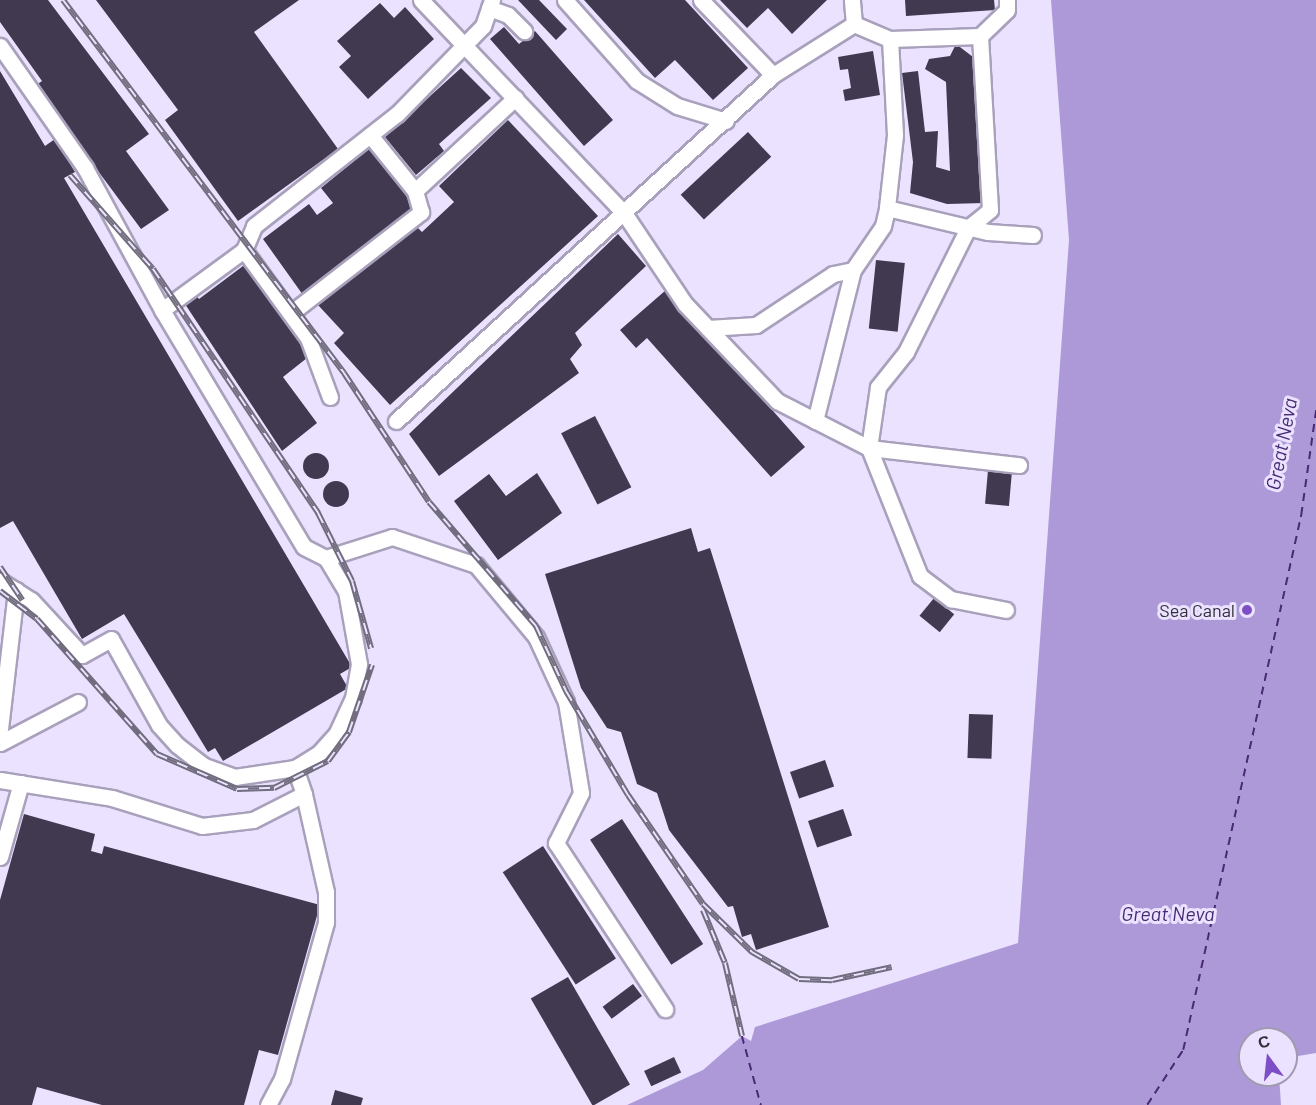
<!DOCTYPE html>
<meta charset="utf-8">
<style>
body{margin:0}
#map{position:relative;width:1316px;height:1105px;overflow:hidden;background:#eae2ff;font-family:Barlow,sans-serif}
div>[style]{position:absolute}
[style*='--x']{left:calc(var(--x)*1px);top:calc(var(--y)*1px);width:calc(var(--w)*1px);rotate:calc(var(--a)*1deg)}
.water>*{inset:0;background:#ad99d8}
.ferry>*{height:1.5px;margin-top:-0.75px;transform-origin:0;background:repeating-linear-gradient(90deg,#482a74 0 8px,transparent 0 14px)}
.building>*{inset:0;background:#403950;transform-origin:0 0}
.round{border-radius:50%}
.roads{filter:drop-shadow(2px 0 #a9a1bc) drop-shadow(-2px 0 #a9a1bc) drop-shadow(0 2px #a9a1bc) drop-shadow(0 -2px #a9a1bc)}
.minor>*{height:15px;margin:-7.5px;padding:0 7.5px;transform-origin:7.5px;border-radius:7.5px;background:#fff}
.rail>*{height:6px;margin-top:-3px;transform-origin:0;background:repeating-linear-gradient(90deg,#eae2ff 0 11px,#716c7e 0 22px);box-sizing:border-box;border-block:2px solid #716c7e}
.dots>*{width:16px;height:16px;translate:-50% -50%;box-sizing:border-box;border:3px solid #eae2ff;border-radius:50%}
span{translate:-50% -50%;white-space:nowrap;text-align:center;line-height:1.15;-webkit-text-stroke:6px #eae2ff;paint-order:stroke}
.poi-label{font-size:18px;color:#33303b}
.right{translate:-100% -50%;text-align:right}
.water-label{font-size:20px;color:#482a74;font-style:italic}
.north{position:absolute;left:1238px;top:1027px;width:60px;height:60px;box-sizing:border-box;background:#eae2ff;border:2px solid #a19bb1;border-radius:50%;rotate:345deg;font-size:16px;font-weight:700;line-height:24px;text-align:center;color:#33303b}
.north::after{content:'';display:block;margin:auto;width:21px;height:27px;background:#7e4ec6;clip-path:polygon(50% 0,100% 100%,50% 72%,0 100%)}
</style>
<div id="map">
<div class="water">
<i style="clip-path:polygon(1051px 0,1316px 0,1316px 1053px,1286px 1058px,1286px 1039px,1250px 1039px,1250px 1075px,1279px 1075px,1281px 1105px,627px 1105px,703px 1070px,742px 1036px,751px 1041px,755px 1027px,1018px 943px,1069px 240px)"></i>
</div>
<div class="ferry">
<i style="--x:742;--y:1036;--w:72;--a:74.6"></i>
<i style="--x:1147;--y:1105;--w:66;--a:-56.8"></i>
<i style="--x:1183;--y:1050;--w:548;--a:-77.56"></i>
<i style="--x:1301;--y:515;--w:107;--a:-81.9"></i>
</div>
<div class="building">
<i style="clip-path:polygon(0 0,48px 0,149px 134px,126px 151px,169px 210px,141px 229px,35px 86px,42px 81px,0 22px)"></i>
<i style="clip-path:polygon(96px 0,299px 0,254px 32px,338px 149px,238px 221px,165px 120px,178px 110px)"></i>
<i style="clip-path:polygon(518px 0,539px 0,567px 29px,556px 40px)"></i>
<i style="clip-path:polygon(584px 0,685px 0,748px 68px,713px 100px,675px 60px,655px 78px)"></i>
<i style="clip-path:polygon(720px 0,827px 0,792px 34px,768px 8px,747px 28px)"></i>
<i style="clip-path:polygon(905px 0,994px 0,995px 10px,906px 16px)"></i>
<i style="clip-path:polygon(380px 3px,394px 18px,405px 7px,434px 39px,368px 99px,339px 67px,351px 56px,337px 41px)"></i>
<i style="clip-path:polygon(504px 27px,519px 44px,535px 31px,613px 120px,584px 146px,490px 39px)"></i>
<i style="clip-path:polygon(956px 44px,973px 57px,984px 203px,947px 204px,910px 193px,913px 162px,902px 73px,918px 71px,925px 132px,938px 131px,936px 167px,950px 171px,946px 82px,925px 69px,929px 59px,950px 56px)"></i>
<i style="clip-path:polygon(873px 51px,880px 95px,845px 101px,843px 90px,851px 88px,848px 69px,840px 70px,838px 57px)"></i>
<i style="clip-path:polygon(461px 68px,491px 98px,439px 144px,444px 151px,416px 175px,385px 137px)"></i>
<i style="clip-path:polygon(0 71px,45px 146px,55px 139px,75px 172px,64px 178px,352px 667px,340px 674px,348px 688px,223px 761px,215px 748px,208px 752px,124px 614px,82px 639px,13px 521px,0 528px)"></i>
<i style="clip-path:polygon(508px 120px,598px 216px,390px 405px,334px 343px,344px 333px,318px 305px,375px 253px,378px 257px,415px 225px,422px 232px,454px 202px,439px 186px)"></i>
<i style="left:748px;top:132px;width:34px;height:92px;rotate:47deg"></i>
<i style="clip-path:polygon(370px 148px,417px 209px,303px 295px,263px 239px,309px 204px,317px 215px,333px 203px,321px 188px)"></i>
<i style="clip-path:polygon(618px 234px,646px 266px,575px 333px,582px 345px,570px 359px,579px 373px,439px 476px,409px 434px)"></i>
<i style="left:876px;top:260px;width:29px;height:69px;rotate:6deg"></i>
<i style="clip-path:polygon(247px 263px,312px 354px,283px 377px,317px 423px,282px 451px,183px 301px,194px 293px,199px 299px)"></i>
<i style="clip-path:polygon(666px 290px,805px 447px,771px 477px,647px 338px,636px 348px,620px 330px)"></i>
<i style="left:595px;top:416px;width:80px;height:38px;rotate:63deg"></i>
<i class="round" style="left:303px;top:453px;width:26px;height:26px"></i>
<i style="left:988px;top:470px;width:24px;height:34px;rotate:5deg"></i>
<i style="clip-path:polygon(537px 473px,562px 513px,498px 560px,454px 501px,489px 474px,506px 496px)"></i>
<i class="round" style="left:323px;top:481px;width:26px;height:26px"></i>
<i style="clip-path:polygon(691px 528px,698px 552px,710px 548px,829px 927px,756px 950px,751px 934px,742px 937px,733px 906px,728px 907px,669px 830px,657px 793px,637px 784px,621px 732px,607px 728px,581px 688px,545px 574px)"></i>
<i style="left:934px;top:598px;width:26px;height:23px;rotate:39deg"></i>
<i style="left:969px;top:714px;width:24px;height:44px;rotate:2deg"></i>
<i style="left:825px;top:760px;width:28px;height:37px;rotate:71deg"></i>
<i style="left:843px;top:809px;width:28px;height:37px;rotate:71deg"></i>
<i style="clip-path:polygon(24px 814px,95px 834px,91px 851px,102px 854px,104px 846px,320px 905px,278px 1055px,259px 1050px,244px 1105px,102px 1105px,37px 1087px,32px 1105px,0 1105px,0 900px)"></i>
<i style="left:622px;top:819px;width:149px;height:38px;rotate:57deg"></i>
<i style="left:543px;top:846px;width:134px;height:48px;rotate:57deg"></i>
<i style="left:568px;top:977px;width:124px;height:43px;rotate:60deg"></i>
<i style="left:633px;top:984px;width:15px;height:38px;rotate:53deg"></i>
<i style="left:674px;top:1057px;width:17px;height:33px;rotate:65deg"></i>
<i style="clip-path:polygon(335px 1090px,363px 1098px,361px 1105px,331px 1105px)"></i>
</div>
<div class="roads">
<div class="minor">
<i style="--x:421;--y:0;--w:294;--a:46.4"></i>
<i style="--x:624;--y:213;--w:110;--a:56.2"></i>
<i style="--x:685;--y:304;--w:134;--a:46.5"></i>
<i style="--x:777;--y:401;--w:103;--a:27.1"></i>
<i style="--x:869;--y:448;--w:151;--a:6.5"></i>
<i style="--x:565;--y:0;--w:108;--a:48.4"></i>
<i style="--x:637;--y:81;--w:47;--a:32"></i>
<i style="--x:677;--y:106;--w:51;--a:17"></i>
<i style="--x:701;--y:0;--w:104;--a:46.2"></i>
<i style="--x:489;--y:8;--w:20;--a:20"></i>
<i style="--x:508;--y:15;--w:23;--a:45"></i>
<i style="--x:854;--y:24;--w:39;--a:23"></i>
<i style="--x:890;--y:39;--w:90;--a:-1.9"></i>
<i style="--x:980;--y:36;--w:37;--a:-44"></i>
<i style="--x:1007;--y:10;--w:10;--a:-90"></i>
<i style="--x:980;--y:36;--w:174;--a:86.7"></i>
<i style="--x:990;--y:210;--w:28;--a:141"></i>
<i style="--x:968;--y:228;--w:139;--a:116.6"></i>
<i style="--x:906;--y:352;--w:45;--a:128.7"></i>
<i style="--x:878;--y:387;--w:62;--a:98.4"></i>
<i style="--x:869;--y:448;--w:138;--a:68.3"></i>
<i style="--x:920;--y:576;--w:39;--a:37"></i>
<i style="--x:951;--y:599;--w:56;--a:11.3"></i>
<i style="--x:890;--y:39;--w:96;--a:87"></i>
<i style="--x:895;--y:135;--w:73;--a:96.3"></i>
<i style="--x:887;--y:208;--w:104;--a:13.4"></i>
<i style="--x:988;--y:232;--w:45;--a:3.8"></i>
<i style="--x:0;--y:46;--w:149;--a:55.1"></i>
<i style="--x:85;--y:168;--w:162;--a:61.5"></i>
<i style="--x:162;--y:310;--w:276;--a:59.1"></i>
<i style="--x:304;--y:547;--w:25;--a:27"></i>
<i style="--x:326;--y:558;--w:39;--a:59"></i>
<i style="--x:346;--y:591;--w:74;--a:79.9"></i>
<i style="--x:359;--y:664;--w:35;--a:100"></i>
<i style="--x:353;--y:698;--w:38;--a:115"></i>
<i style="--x:337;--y:733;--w:27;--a:132"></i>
<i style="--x:319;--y:753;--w:28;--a:148"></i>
<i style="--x:295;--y:768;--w:61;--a:171.5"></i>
<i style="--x:235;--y:777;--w:33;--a:-160"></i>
<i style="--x:204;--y:766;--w:34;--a:-142"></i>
<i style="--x:177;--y:745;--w:27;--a:-132"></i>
<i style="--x:159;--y:725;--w:98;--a:-119.2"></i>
<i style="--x:111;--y:639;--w:33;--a:151"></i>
<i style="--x:82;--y:655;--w:75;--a:-132.8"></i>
<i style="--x:31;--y:600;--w:36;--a:-148"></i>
<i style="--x:370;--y:135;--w:72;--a:51.2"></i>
<i style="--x:415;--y:191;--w:137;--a:-42.9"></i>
<i style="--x:244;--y:250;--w:109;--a:54"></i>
<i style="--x:308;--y:338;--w:63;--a:69.6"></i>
<i style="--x:162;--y:310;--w:102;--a:-36.2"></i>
<i style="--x:244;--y:250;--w:26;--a:-67"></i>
<i style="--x:254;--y:226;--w:182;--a:-38.1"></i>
<i style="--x:397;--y:114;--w:123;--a:-45.7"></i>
<i style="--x:483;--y:26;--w:28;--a:-71"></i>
<i style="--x:291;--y:313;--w:165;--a:-37.8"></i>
<i style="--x:421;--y:212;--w:22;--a:-106"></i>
<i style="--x:708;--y:328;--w:48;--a:-3.6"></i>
<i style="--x:756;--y:325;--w:92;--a:-33.5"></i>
<i style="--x:833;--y:274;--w:20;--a:-11"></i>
<i style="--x:396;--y:421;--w:512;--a:-42.54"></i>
<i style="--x:773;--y:75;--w:96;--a:-32.2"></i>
<i style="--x:854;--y:24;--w:24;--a:-95"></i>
<i style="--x:815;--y:421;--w:156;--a:-75.9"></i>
<i style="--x:853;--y:270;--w:53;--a:-55.7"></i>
<i style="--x:883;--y:226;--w:18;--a:-77"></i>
<i style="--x:326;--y:558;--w:69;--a:-17.7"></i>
<i style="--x:392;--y:537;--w:89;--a:18.4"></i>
<i style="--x:476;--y:565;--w:94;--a:50.2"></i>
<i style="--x:536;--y:637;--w:72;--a:65.2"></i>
<i style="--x:566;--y:702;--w:92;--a:80.6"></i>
<i style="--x:581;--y:793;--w:56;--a:116.6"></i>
<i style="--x:556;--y:843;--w:199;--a:56.7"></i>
<i style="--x:0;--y:729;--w:140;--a:-83.4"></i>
<i style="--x:0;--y:743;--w:88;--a:-27.7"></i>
<i style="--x:0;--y:780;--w:113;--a:9.1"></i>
<i style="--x:112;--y:798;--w:94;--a:17.3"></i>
<i style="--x:202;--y:826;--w:51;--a:-6.7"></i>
<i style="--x:253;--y:820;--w:57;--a:-27"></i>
<i style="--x:304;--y:794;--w:28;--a:-109"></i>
<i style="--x:0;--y:857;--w:77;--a:-74.2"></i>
<i style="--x:268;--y:1105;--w:30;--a:-62"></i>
<i style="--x:282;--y:1079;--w:163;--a:-74.3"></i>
<i style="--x:326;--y:922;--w:30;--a:-90"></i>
<i style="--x:326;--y:892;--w:100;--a:-102.7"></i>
</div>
</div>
<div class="rail">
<i style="--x:63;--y:0;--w:467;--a:53"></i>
<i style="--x:344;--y:373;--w:154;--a:56.6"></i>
<i style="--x:429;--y:502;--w:164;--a:49.2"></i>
<i style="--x:536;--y:626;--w:72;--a:65.2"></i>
<i style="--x:566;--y:691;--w:121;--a:59.2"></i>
<i style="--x:628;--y:795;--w:132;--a:55.5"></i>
<i style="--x:703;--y:904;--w:69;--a:44.4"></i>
<i style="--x:752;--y:952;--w:54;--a:29.9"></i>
<i style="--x:799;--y:979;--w:33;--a:2"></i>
<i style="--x:832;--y:980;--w:61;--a:-12.2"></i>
<i style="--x:70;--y:175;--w:125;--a:48.6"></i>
<i style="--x:153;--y:269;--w:295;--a:55.9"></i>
<i style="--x:318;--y:513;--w:76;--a:63.4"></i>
<i style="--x:352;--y:581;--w:70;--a:74.2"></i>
<i style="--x:0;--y:567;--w:40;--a:56"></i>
<i style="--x:0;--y:591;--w:46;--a:37.1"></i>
<i style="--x:37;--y:619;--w:181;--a:48.4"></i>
<i style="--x:157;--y:754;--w:87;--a:23.6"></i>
<i style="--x:237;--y:789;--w:37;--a:-2"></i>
<i style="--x:274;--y:788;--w:60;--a:-26.6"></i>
<i style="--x:328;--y:761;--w:36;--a:-54"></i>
<i style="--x:349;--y:732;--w:71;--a:-71.1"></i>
<i style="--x:703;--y:910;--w:57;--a:67.5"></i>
<i style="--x:725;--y:963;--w:75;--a:76.9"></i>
</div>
<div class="dots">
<i style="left:1247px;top:610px;background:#7e4ec6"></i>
</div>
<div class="poi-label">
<span class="right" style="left:1235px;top:610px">Sea Canal</span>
</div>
<div class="water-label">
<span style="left:1281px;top:444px;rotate:-79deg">Great Neva</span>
<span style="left:1168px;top:913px">Great Neva</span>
</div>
<div class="north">С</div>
</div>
